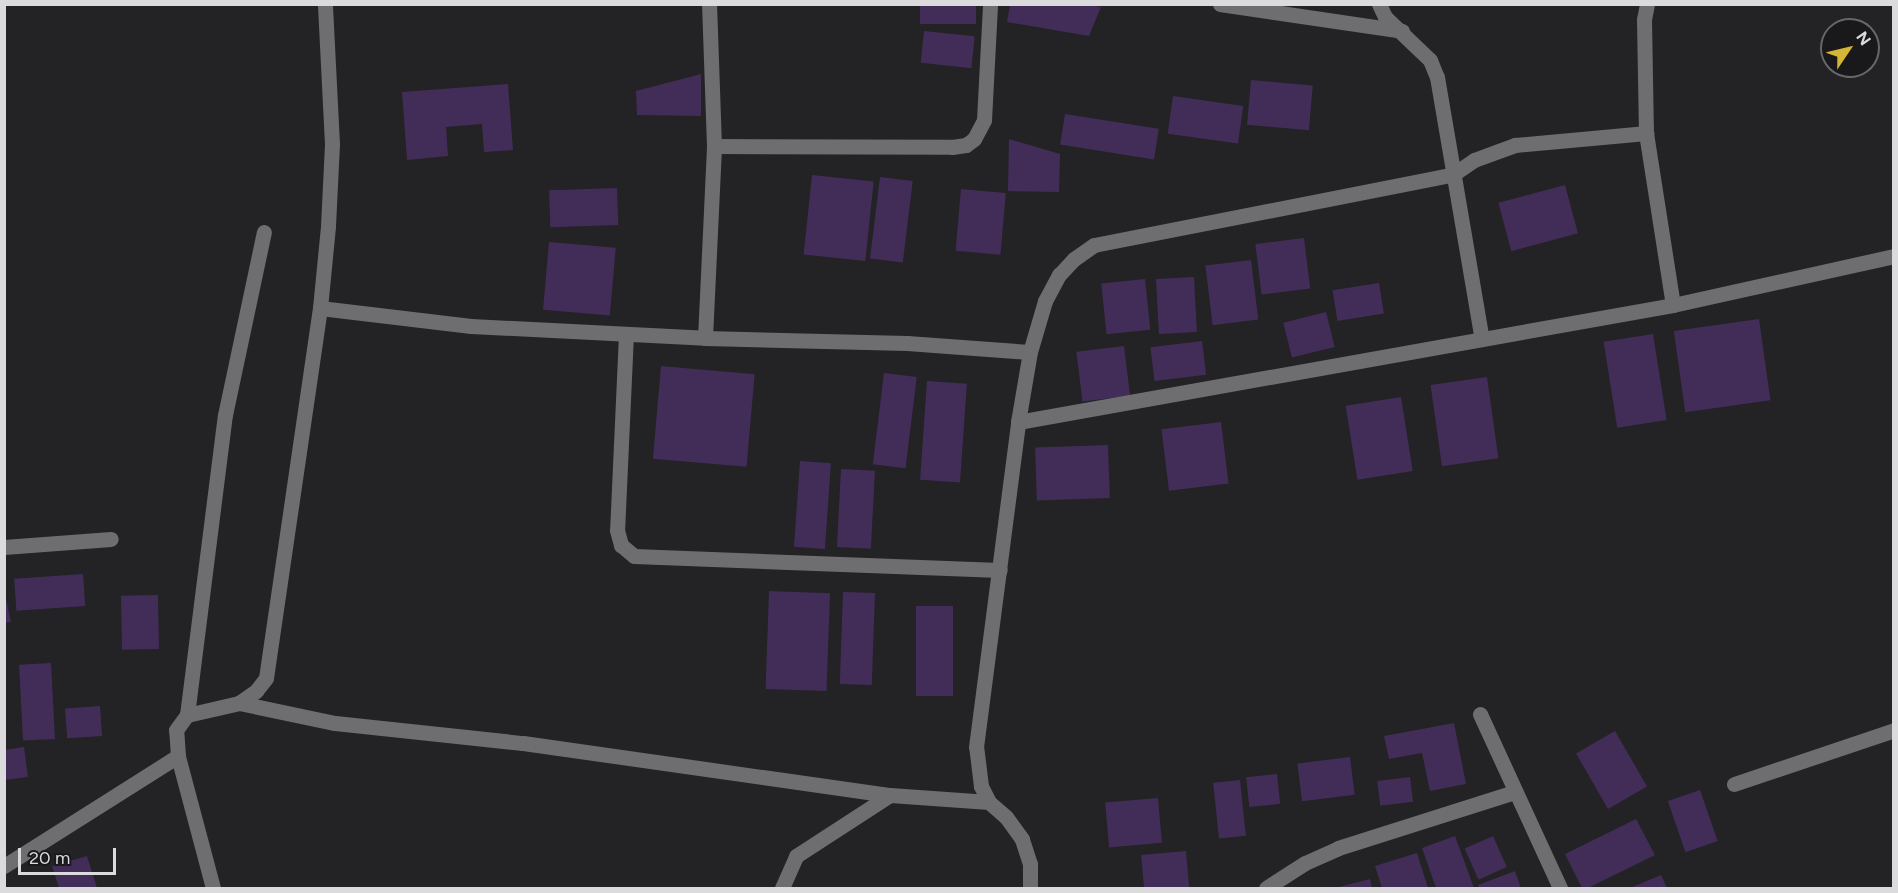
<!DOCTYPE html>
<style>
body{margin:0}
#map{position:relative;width:1898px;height:893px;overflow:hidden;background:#232224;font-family:Figtree,sans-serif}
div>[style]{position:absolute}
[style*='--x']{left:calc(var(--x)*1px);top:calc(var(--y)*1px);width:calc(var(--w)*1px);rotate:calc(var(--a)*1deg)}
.building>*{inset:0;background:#422d58;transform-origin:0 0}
.minor>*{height:15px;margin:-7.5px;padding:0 7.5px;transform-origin:7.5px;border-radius:7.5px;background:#6e6d6f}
span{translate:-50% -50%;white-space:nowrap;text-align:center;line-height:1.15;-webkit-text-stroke:4.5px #19181b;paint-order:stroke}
.frame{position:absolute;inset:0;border:6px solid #dbdadc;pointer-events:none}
.north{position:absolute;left:1820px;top:18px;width:60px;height:60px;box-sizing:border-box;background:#19181b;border:2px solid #676668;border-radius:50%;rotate:55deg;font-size:16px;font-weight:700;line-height:24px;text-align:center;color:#dbdadc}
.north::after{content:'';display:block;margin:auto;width:21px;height:27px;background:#d5b535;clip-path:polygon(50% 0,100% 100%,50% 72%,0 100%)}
.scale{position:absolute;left:18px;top:848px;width:98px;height:27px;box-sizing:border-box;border:3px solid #dbdadc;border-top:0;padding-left:8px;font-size:18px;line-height:21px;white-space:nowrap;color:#dbdadc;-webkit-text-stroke:4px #19181b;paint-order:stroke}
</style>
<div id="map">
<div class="building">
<i style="left:920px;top:4px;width:56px;height:20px"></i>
<i style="clip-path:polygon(1010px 5px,1086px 5px,1101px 7px,1089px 36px,1007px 22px)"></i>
<i style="left:924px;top:31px;width:51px;height:32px;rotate:6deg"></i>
<i style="clip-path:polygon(701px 74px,701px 116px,637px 115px,636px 91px)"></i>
<i style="left:1251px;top:80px;width:62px;height:45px;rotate:5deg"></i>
<i style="clip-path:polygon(508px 84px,513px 150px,484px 152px,482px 124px,446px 127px,448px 156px,407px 160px,402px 92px)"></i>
<i style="left:1173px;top:96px;width:71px;height:38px;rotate:8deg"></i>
<i style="left:1065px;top:114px;width:95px;height:31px;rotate:9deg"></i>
<i style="clip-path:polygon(1009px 139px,1060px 154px,1059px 192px,1008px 191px)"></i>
<i style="left:812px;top:175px;width:62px;height:80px;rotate:6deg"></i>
<i style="left:880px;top:177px;width:33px;height:82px;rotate:7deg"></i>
<i style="left:1565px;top:185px;width:50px;height:69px;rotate:75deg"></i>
<i style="left:617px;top:188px;width:37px;height:68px;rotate:88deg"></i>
<i style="left:961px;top:189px;width:45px;height:62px;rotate:5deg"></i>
<i style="left:1304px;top:238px;width:51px;height:49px;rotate:83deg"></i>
<i style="left:549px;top:242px;width:67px;height:68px;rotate:5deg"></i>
<i style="left:1251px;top:260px;width:60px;height:46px;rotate:83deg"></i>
<i style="left:1194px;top:277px;width:55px;height:38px;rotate:87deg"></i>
<i style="left:1145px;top:279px;width:51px;height:44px;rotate:84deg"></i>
<i style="left:1379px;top:283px;width:31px;height:47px;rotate:81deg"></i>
<i style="left:1326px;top:312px;width:36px;height:44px;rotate:76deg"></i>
<i style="left:1759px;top:319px;width:82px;height:86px;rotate:82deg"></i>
<i style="left:1653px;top:334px;width:87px;height:50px;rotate:81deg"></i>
<i style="left:1202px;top:341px;width:34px;height:52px;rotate:83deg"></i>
<i style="left:1124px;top:346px;width:50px;height:48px;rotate:83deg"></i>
<i style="left:661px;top:366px;width:94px;height:93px;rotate:5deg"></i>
<i style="left:884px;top:373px;width:33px;height:92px;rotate:7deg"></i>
<i style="left:1487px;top:377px;width:82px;height:57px;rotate:82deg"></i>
<i style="left:927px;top:381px;width:40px;height:99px;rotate:4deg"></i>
<i style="left:1401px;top:397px;width:75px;height:56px;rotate:81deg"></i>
<i style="left:1221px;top:422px;width:62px;height:60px;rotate:83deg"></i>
<i style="left:1108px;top:445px;width:53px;height:73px;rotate:88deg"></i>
<i style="left:800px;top:461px;width:31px;height:86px;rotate:4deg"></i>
<i style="left:841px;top:469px;width:34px;height:78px;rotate:3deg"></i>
<i style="left:83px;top:574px;width:32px;height:69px;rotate:86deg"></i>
<i style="clip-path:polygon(4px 590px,11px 622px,4px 623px)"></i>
<i style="left:769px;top:591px;width:61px;height:98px;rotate:2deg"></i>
<i style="left:843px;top:592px;width:32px;height:92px;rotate:2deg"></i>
<i style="left:158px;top:595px;width:54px;height:37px;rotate:89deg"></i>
<i style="left:916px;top:606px;width:37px;height:90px"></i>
<i style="left:51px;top:663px;width:76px;height:32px;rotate:87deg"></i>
<i style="left:100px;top:706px;width:30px;height:35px;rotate:86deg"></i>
<i style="clip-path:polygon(1454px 723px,1466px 784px,1430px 791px,1422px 753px,1389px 759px,1384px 736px)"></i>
<i style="left:1615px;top:731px;width:64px;height:45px;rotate:60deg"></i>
<i style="clip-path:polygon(24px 747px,28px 777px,4px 780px,4px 750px)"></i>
<i style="left:1350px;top:757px;width:38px;height:53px;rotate:83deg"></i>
<i style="left:1277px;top:774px;width:30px;height:31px;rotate:84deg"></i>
<i style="left:1410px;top:777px;width:25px;height:33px;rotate:83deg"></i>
<i style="left:1240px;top:780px;width:56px;height:27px;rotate:84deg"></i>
<i style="left:1700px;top:790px;width:54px;height:34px;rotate:71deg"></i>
<i style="left:1158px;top:798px;width:45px;height:53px;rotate:85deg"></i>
<i style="clip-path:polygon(1636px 819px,1655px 855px,1588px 888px,1582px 888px,1565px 854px)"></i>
<i style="clip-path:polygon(1455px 836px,1474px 888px,1436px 888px,1422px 848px)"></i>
<i style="left:1493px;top:836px;width:34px;height:31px;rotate:66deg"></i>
<i style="left:1186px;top:851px;width:37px;height:45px;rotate:85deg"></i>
<i style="clip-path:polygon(1417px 853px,1428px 888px,1382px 888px,1375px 866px)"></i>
<i style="clip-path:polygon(87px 856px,97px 888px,59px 888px,52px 866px)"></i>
<i style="clip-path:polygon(1515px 871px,1521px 888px,1479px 888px,1478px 885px)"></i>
<i style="clip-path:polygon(1661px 875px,1667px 888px,1630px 888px)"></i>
<i style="clip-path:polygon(1370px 879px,1372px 888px,1335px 888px)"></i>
</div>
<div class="minor">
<i style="--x:1220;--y:4;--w:184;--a:8.4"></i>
<i style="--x:1379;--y:4;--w:14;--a:65"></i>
<i style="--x:1385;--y:17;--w:62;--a:43.7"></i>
<i style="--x:1430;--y:60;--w:18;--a:68"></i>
<i style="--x:1437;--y:77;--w:266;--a:80.3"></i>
<i style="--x:1647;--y:4;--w:16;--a:101"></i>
<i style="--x:1644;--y:20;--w:113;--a:89"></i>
<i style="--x:1646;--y:133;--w:174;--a:81.1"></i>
<i style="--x:714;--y:146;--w:238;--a:0.2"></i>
<i style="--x:952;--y:147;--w:14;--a:-8"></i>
<i style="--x:966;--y:145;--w:10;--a:-37"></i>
<i style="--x:974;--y:139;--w:21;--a:-62"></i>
<i style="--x:984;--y:120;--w:116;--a:-87"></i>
<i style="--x:320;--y:308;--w:152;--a:6.8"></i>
<i style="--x:471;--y:326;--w:234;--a:2.9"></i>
<i style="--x:705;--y:338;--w:202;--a:1.4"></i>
<i style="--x:907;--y:343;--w:123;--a:4.2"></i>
<i style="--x:626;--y:334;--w:196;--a:92.6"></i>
<i style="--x:617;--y:530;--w:16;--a:75"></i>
<i style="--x:621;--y:545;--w:17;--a:40"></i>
<i style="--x:634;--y:556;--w:366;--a:2.2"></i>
<i style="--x:705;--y:338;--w:192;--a:-87.3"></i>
<i style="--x:714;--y:146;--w:142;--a:-92"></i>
<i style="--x:1018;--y:422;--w:665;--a:-10.13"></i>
<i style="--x:1673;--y:305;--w:226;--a:-12.5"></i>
<i style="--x:4;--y:547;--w:107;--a:-4.3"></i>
<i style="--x:239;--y:703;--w:98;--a:11.8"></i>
<i style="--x:335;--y:723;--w:189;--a:6.1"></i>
<i style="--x:523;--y:743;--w:371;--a:8.1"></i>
<i style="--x:890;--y:795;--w:99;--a:4"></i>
<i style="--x:1480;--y:714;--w:192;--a:65.3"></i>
<i style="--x:187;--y:715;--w:302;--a:-82.8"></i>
<i style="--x:225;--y:415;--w:187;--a:-78"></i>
<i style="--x:1734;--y:784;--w:169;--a:-18.6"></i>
<i style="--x:4;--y:866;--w:206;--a:-32.3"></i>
<i style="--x:213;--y:888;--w:137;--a:-104.9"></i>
<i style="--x:178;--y:756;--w:26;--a:-94"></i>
<i style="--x:176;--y:730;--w:19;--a:-54"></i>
<i style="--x:187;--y:715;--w:53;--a:-13"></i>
<i style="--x:239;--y:703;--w:21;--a:-35"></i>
<i style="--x:256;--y:691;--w:16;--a:-52"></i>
<i style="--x:266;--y:678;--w:374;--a:-81.7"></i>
<i style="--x:320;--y:308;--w:82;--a:-84.4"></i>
<i style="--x:328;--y:226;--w:82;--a:-87.2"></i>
<i style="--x:332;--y:144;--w:140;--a:-92.9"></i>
<i style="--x:782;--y:888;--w:35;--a:-66"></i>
<i style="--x:796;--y:856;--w:112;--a:-33"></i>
<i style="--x:1030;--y:888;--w:24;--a:-90"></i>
<i style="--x:1030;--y:864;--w:26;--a:-108"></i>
<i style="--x:1022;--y:839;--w:27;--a:-126"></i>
<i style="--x:1006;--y:817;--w:23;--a:-139"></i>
<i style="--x:989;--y:802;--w:18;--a:-117"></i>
<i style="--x:981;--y:786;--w:39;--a:-97"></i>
<i style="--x:976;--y:747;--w:328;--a:-82.6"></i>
<i style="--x:1018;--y:422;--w:71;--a:-80.3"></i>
<i style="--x:1030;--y:352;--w:53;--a:-73.6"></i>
<i style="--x:1045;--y:301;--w:30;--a:-62"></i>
<i style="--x:1059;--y:275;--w:22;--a:-47"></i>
<i style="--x:1074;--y:259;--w:24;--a:-35"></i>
<i style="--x:1094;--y:245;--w:365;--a:-11.1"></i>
<i style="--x:1452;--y:175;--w:27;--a:-34"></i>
<i style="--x:1474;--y:160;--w:44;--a:-20.1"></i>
<i style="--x:1515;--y:145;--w:132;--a:-5.2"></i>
<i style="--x:1266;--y:888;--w:46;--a:-32.7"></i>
<i style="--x:1305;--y:863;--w:36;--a:-24"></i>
<i style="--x:1338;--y:848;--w:186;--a:-17.6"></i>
</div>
<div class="frame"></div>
<div class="north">N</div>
<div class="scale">20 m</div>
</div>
